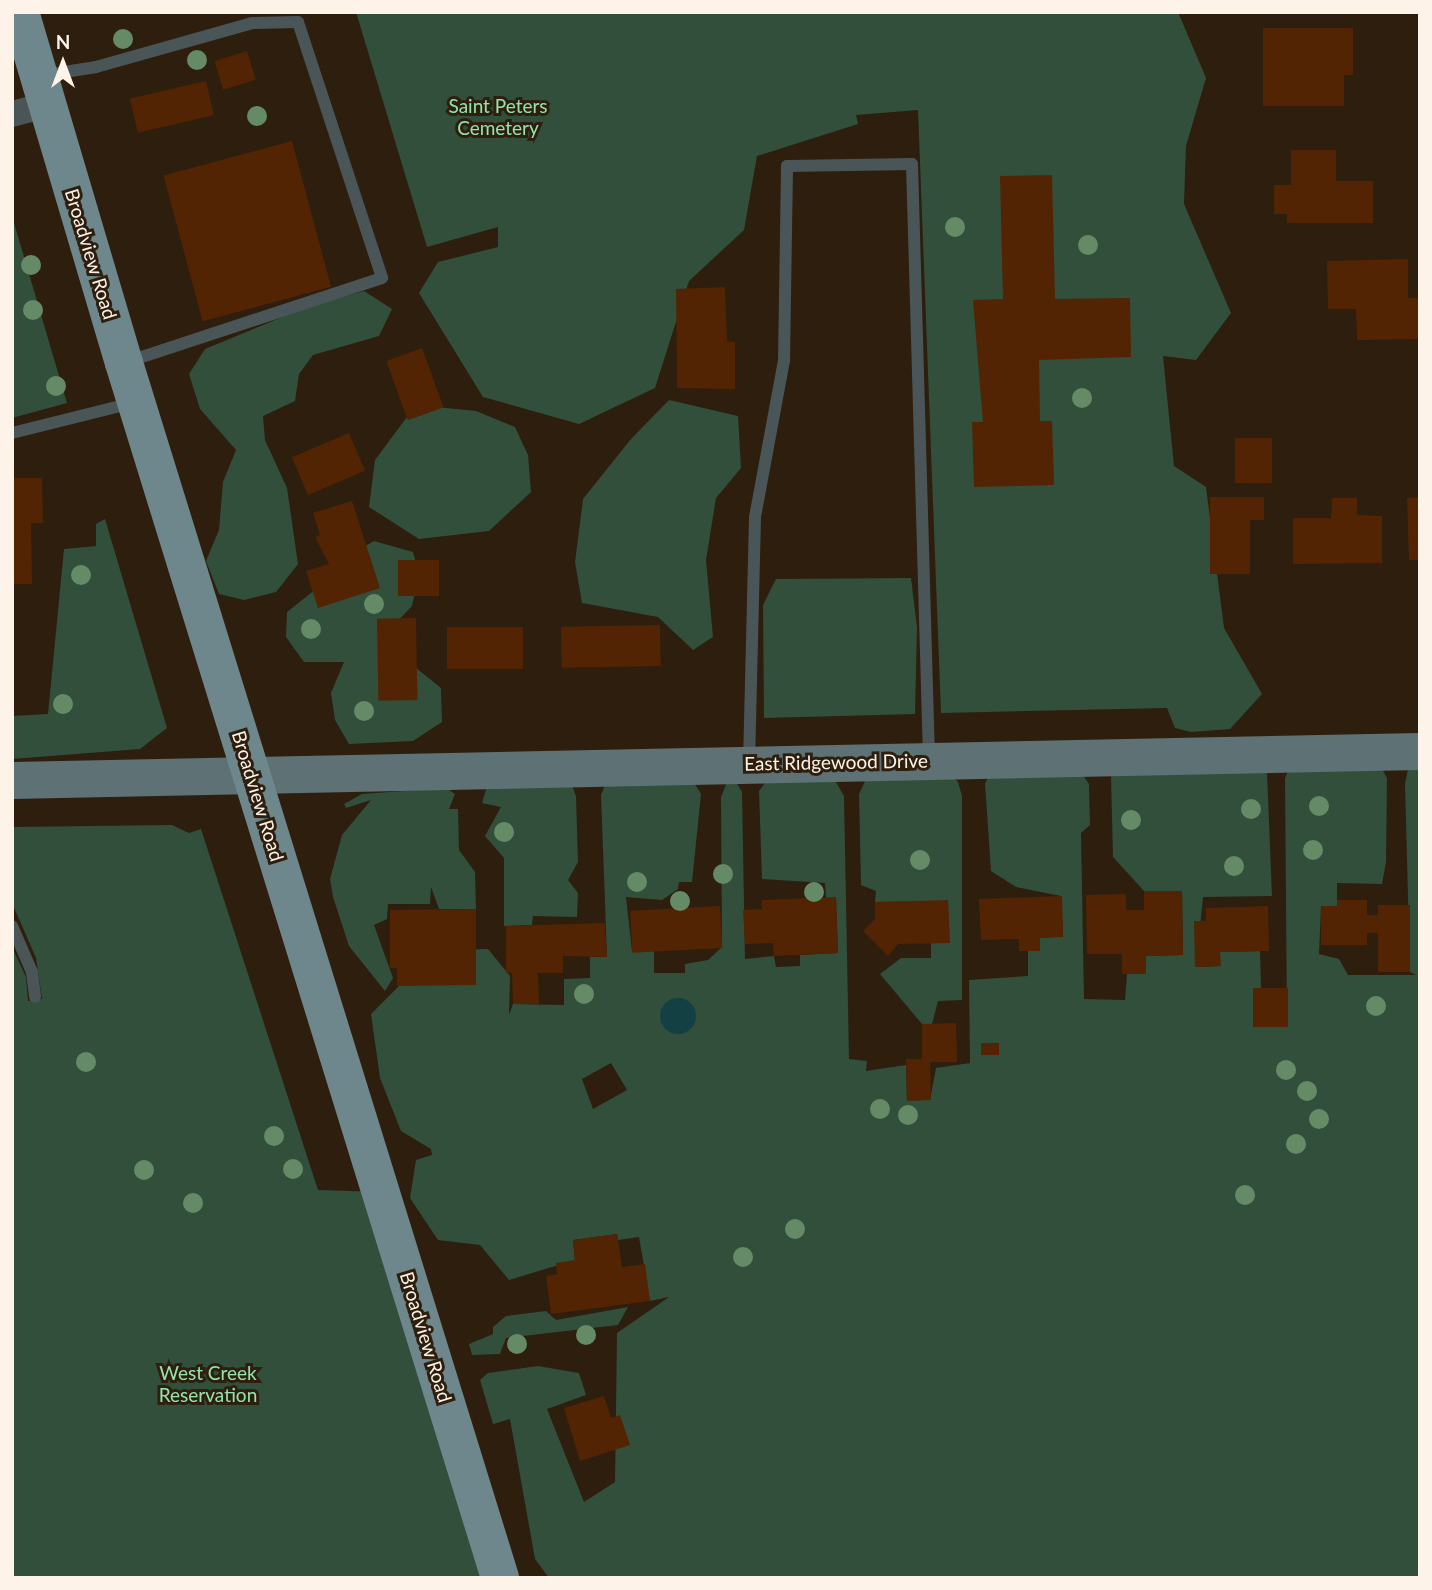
<!DOCTYPE html>
<style>
body{margin:0}
#map{position:relative;width:1432px;height:1590px;overflow:hidden;background:#2d1e0e;font-family:Lato,sans-serif}
div>[style]{position:absolute}
[style*='--x']{left:calc(var(--x)*1px);top:calc(var(--y)*1px);width:calc(var(--w)*1px);rotate:calc(var(--a)*1deg)}
.green>*{inset:0;background:#314f3b}
.water>*{inset:0;background:#124043}
.round{border-radius:50%}
.building>*{inset:0;background:#532403;transform-origin:0 0}
.lane>*{height:12px;margin:-6px;padding:0 6px;transform-origin:6px;border-radius:6px;background:#495557}
.street>*{height:26px;margin:-13px;padding:0 13px;transform-origin:13px;border-radius:13px;background:#495557}
.secondary>*{height:37px;margin:-18.5px;padding:0 18.5px;transform-origin:18.5px;border-radius:18.5px;background:#5e7175}
.primary>*{height:38px;margin:-19px;padding:0 19px;transform-origin:19px;border-radius:19px;background:#6e878c}
.trees>*{width:20px;height:20px;margin:-10px;border-radius:50%;background:#658b66}
span{translate:-50% -50%;white-space:nowrap;text-align:center;line-height:1.15;-webkit-text-stroke:6px #2d1e0e;paint-order:stroke}
.park-label{font-size:19px;color:#92e4ae}
.street-label{font-size:19px;color:#fdf3e9}
.frame{position:absolute;inset:0;border:14px solid #fdf3e9;pointer-events:none}
.north{position:absolute;left:28px;top:28px;width:70px;height:70px;-webkit-text-stroke:5px #2d1e0e;paint-order:stroke;rotate:0deg;font-size:19px;font-weight:700;line-height:28px;text-align:center;color:#fdf3e9}
.north::after{content:'';display:block;margin:auto;width:24px;height:32px;background:#fdf3e9;clip-path:polygon(50% 0,100% 100%,50% 72%,0 100%)}
</style>
<div id="map">
<div class="green">
<i style="clip-path:polygon(356px 12px,1178px 12px,1206px 78px,1186px 146px,1184px 204px,1231px 313px,1196px 360px,1163px 356px,1174px 466px,1206px 487px,1224px 628px,1262px 694px,1230px 729px,1191px 732px,1175px 728px,1167px 708px,941px 713px,918px 110px,856px 115px,858px 124px,757px 156px,744px 230px,689px 281px,655px 388px,579px 424px,483px 397px,419px 293px,438px 262px,498px 247px,498px 227px,427px 247px)"></i>
<i style="clip-path:polygon(12px 216px,67px 403px,12px 418px)"></i>
<i style="clip-path:polygon(364px 291px,392px 309px,379px 336px,313px 355px,299px 374px,295px 401px,263px 416px,265px 440px,287px 488px,298px 564px,276px 592px,244px 600px,219px 594px,206px 561px,219px 530px,223px 482px,236px 450px,200px 409px,189px 374px,205px 349px,304px 308px)"></i>
<i style="clip-path:polygon(669px 400px,738px 416px,741px 468px,716px 498px,706px 560px,713px 637px,693px 650px,658px 617px,582px 603px,575px 562px,583px 499px,631px 439px)"></i>
<i style="clip-path:polygon(416px 405px,476px 411px,515px 427px,528px 455px,531px 492px,489px 531px,419px 539px,369px 507px,375px 460px)"></i>
<i style="clip-path:polygon(105px 519px,167px 728px,140px 749px,12px 759px,12px 716px,48px 714px,64px 549px,96px 546px,96px 524px)"></i>
<i style="clip-path:polygon(374px 541px,413px 552px,419px 574px,412px 606px,385px 634px,400px 655px,441px 688px,442px 722px,413px 741px,349px 744px,335px 720px,331px 693px,344px 662px,304px 662px,286px 637px,287px 612px,321px 585px,341px 560px)"></i>
<i style="clip-path:polygon(911px 578px,917px 627px,915px 714px,764px 718px,763px 605px,776px 579px)"></i>
<i style="clip-path:polygon(evenodd,1409px 764px,1420px 764px,1420px 1578px,549px 1578px,535px 1559px,510px 1419px,493px 1424px,480px 1380px,488px 1373px,538px 1366px,579px 1373px,586px 1395px,547px 1409px,584px 1502px,615px 1482px,617px 1333px,669px 1297px,650px 1301px,639px 1237px,618px 1240px,617px 1234px,573px 1240px,575px 1260px,509px 1280px,480px 1245px,438px 1240px,410px 1198px,416px 1160px,432px 1155px,431px 1149px,401px 1131px,380px 1078px,371px 1014px,409px 976px,450px 950px,488px 949px,510px 976px,509px 1015px,513px 1004px,564px 1005px,564px 979px,590px 978px,590px 957px,607px 957px,601px 795px,607px 780px,691px 778px,701px 794px,692px 882px,679px 882px,678px 889px,662px 900px,626px 897px,632px 951px,654px 951px,654px 973px,685px 973px,685px 964px,708px 960px,722px 947px,721px 797px,727px 782px,736px 782px,742px 792px,745px 959px,774px 956px,776px 967px,800px 966px,800px 955px,838px 953px,836px 898px,826px 898px,825px 883px,762px 879px,759px 791px,768px 779px,833px 777px,844px 796px,849px 1059px,867px 1061px,866px 1071px,906px 1065px,907px 1100px,930px 1100px,936px 1068px,970px 1063px,969px 980px,1028px 976px,1028px 951px,1040px 951px,1040px 938px,1063px 936px,1061px 896px,1016px 887px,991px 871px,985px 784px,989px 775px,1083px 775px,1089px 784px,1090px 825px,1081px 833px,1084px 999px,1125px 1000px,1127px 974px,1146px 974px,1146px 956px,1183px 955px,1182px 891px,1144px 891px,1113px 857px,1111px 777px,1118px 770px,1267px 772px,1272px 896px,1203px 897px,1196px 967px,1220px 966px,1220px 952px,1260px 951px,1261px 988px,1253px 988px,1253px 1027px,1287px 1027px,1285px 778px,1289px 769px,1382px 769px,1387px 778px,1386px 862px,1382px 884px,1337px 883px,1337px 906px,1321px 906px,1319px 954px,1339px 959px,1348px 975px,1416px 975px,1410px 972px,1405px 784px,1409px 764px,611px 1063px,627px 1090px,593px 1109px,582px 1079px,611px 1063px)"></i>
<i style="clip-path:polygon(948px 772px,958px 782px,962px 796px,962px 1000px,938px 1001px,932px 1024px,922px 1024px,880px 974px,901px 958px,931px 958px,931px 943px,949px 943px,948px 901px,875px 902px,876px 891px,861px 885px,859px 794px,867px 777px)"></i>
<i style="clip-path:polygon(488px 783px,571px 783px,576px 796px,578px 862px,568px 880px,578px 893px,577px 917px,533px 916px,532px 925px,504px 926px,504px 858px,485px 836px,501px 807px,482px 803px)"></i>
<i style="clip-path:polygon(446px 788px,455px 794px,449px 809px,458px 809px,459px 850px,475px 872px,476px 909px,439px 909px,431px 887px,430px 904px,388px 904px,387px 919px,374px 925px,393px 978px,385px 991px,349px 946px,333px 897px,330px 879px,342px 835px,371px 800px,346px 808px,344px 804px,362px 794px)"></i>
<i style="clip-path:polygon(172px 825px,189px 833px,201px 829px,318px 1190px,381px 1192px,500px 1578px,12px 1578px,12px 947px,26px 977px,28px 1001px,42px 999px,36px 958px,12px 903px,12px 827px)"></i>
<i style="clip-path:polygon(628px 1307px,618px 1325px,506px 1338px,500px 1354px,472px 1355px,469px 1344px,493px 1334px,493px 1327px,506px 1316px,546px 1311px,556px 1320px)"></i>
</div>
<div class="water">
<i class="round" style="left:660px;top:998px;width:36px;height:36px"></i>
</div>
<div class="building">
<i style="clip-path:polygon(1263px 28px,1353px 28px,1353px 75px,1344px 75px,1344px 106px,1263px 106px)"></i>
<i style="left:247px;top:51px;width:30px;height:34px;rotate:73deg"></i>
<i style="left:206px;top:81px;width:35px;height:78px;rotate:77deg"></i>
<i style="left:292px;top:141px;width:151px;height:133px;rotate:75deg"></i>
<i style="clip-path:polygon(1291px 150px,1336px 150px,1336px 181px,1373px 181px,1373px 223px,1287px 223px,1287px 214px,1274px 214px,1274px 185px,1291px 185px)"></i>
<i style="clip-path:polygon(1052px 175px,1055px 299px,1130px 298px,1131px 357px,1039px 360px,1040px 421px,1052px 421px,1054px 485px,974px 487px,972px 422px,983px 422px,973px 300px,1003px 299px,1000px 176px)"></i>
<i style="clip-path:polygon(1408px 259px,1408px 298px,1420px 298px,1420px 339px,1357px 340px,1356px 309px,1328px 309px,1327px 261px)"></i>
<i style="clip-path:polygon(725px 287px,727px 341px,735px 342px,735px 389px,677px 388px,676px 289px)"></i>
<i style="left:422px;top:348px;width:63px;height:38px;rotate:70deg"></i>
<i style="left:349px;top:433px;width:41px;height:62px;rotate:67deg"></i>
<i style="left:1272px;top:438px;width:45px;height:37px;rotate:90deg"></i>
<i style="clip-path:polygon(12px 478px,42px 478px,43px 523px,31px 523px,32px 584px,12px 584px)"></i>
<i style="clip-path:polygon(1210px 497px,1264px 497px,1264px 520px,1250px 520px,1250px 574px,1210px 574px)"></i>
<i style="clip-path:polygon(1420px 497px,1420px 560px,1409px 560px,1407px 498px)"></i>
<i style="clip-path:polygon(1332px 498px,1357px 498px,1357px 515px,1382px 516px,1382px 563px,1293px 564px,1293px 518px,1331px 518px)"></i>
<i style="clip-path:polygon(352px 501px,380px 588px,318px 608px,306px 571px,329px 564px,315px 537px,320px 535px,313px 513px)"></i>
<i style="left:398px;top:560px;width:41px;height:36px"></i>
<i style="left:416px;top:618px;width:82px;height:39px;rotate:89deg"></i>
<i style="left:660px;top:625px;width:41px;height:99px;rotate:89deg"></i>
<i style="left:523px;top:627px;width:42px;height:76px;rotate:90deg"></i>
<i style="clip-path:polygon(1144px 891px,1182px 891px,1183px 955px,1146px 956px,1146px 974px,1122px 974px,1122px 954px,1087px 954px,1086px 895px,1126px 894px,1126px 910px,1144px 910px)"></i>
<i style="clip-path:polygon(1062px 896px,1063px 937px,1040px 938px,1040px 951px,1019px 951px,1019px 939px,981px 940px,979px 899px)"></i>
<i style="clip-path:polygon(836px 897px,838px 953px,774px 956px,773px 943px,745px 944px,743px 910px,762px 909px,762px 900px)"></i>
<i style="clip-path:polygon(948px 900px,950px 943px,898px 944px,888px 956px,863px 931px,875px 919px,875px 902px)"></i>
<i style="clip-path:polygon(1337px 900px,1367px 900px,1367px 915px,1378px 915px,1378px 905px,1410px 905px,1410px 972px,1378px 972px,1378px 933px,1367px 933px,1367px 945px,1321px 945px,1321px 906px,1337px 906px)"></i>
<i style="left:720px;top:906px;width:42px;height:90px;rotate:87deg"></i>
<i style="clip-path:polygon(1268px 906px,1269px 951px,1220px 952px,1221px 966px,1195px 967px,1194px 921px,1206px 921px,1206px 908px)"></i>
<i style="clip-path:polygon(476px 909px,476px 985px,397px 986px,397px 968px,390px 968px,390px 910px)"></i>
<i style="clip-path:polygon(605px 923px,607px 957px,563px 956px,563px 973px,538px 973px,539px 1004px,513px 1004px,512px 973px,506px 972px,506px 926px)"></i>
<i style="left:1253px;top:988px;width:35px;height:39px"></i>
<i style="clip-path:polygon(956px 1023px,957px 1062px,930px 1062px,931px 1100px,907px 1101px,906px 1059px,922px 1059px,922px 1024px)"></i>
<i style="left:981px;top:1043px;width:18px;height:12px"></i>
<i style="clip-path:polygon(617px 1234px,622px 1267px,645px 1264px,650px 1301px,551px 1314px,546px 1276px,557px 1274px,556px 1263px,575px 1260px,573px 1240px)"></i>
<i style="clip-path:polygon(604px 1396px,611px 1418px,620px 1415px,630px 1445px,580px 1461px,564px 1408px)"></i>
</div>
<div class="lane">
<i style="--x:45;--y:75;--w:52;--a:-8.9"></i>
<i style="--x:96;--y:67;--w:163;--a:-15.7"></i>
<i style="--x:253;--y:23;--w:45;--a:-1.3"></i>
<i style="--x:298;--y:22;--w:269;--a:71.8"></i>
<i style="--x:382;--y:278;--w:268;--a:161.8"></i>
<i style="--x:12;--y:433;--w:124;--a:-14"></i>
<i style="--x:749;--y:763;--w:246;--a:-88.6"></i>
<i style="--x:755;--y:517;--w:160;--a:-79.5"></i>
<i style="--x:784;--y:360;--w:194;--a:-89.1"></i>
<i style="--x:787;--y:166;--w:125;--a:-0.9"></i>
<i style="--x:912;--y:164;--w:593;--a:88.36"></i>
<i style="--x:12;--y:926;--w:50;--a:66.5"></i>
<i style="--x:32;--y:972;--w:25;--a:83"></i>
</div>
<div class="street">
<i style="--x:12;--y:114;--w:35;--a:-15"></i>
</div>
<div class="secondary">
<i style="--x:12;--y:780;--w:1408;--a:-1.18"></i>
</div>
<div class="primary">
<i style="--x:20;--y:12;--w:366;--a:73.5"></i>
<i style="--x:124;--y:363;--w:1272;--a:72.8"></i>
</div>
<div class="trees">
<i style="left:123px;top:39px"></i>
<i style="left:197px;top:60px"></i>
<i style="left:257px;top:116px"></i>
<i style="left:955px;top:227px"></i>
<i style="left:1088px;top:245px"></i>
<i style="left:31px;top:265px"></i>
<i style="left:33px;top:310px"></i>
<i style="left:56px;top:386px"></i>
<i style="left:1082px;top:398px"></i>
<i style="left:81px;top:575px"></i>
<i style="left:374px;top:604px"></i>
<i style="left:311px;top:629px"></i>
<i style="left:63px;top:704px"></i>
<i style="left:364px;top:711px"></i>
<i style="left:1319px;top:806px"></i>
<i style="left:1251px;top:809px"></i>
<i style="left:1131px;top:820px"></i>
<i style="left:504px;top:832px"></i>
<i style="left:1313px;top:850px"></i>
<i style="left:920px;top:860px"></i>
<i style="left:1234px;top:866px"></i>
<i style="left:723px;top:874px"></i>
<i style="left:637px;top:882px"></i>
<i style="left:814px;top:892px"></i>
<i style="left:680px;top:901px"></i>
<i style="left:584px;top:994px"></i>
<i style="left:1376px;top:1006px"></i>
<i style="left:86px;top:1062px"></i>
<i style="left:1286px;top:1070px"></i>
<i style="left:1307px;top:1091px"></i>
<i style="left:880px;top:1109px"></i>
<i style="left:908px;top:1115px"></i>
<i style="left:1319px;top:1119px"></i>
<i style="left:274px;top:1136px"></i>
<i style="left:1296px;top:1144px"></i>
<i style="left:293px;top:1169px"></i>
<i style="left:144px;top:1170px"></i>
<i style="left:1245px;top:1195px"></i>
<i style="left:193px;top:1203px"></i>
<i style="left:795px;top:1229px"></i>
<i style="left:743px;top:1257px"></i>
<i style="left:586px;top:1335px"></i>
<i style="left:517px;top:1344px"></i>
</div>
<div class="park-label">
<span style="left:498px;top:117px">Saint Peters<br>Cemetery</span>
<span style="left:208px;top:1384px">West Creek<br>Reservation</span>
</div>
<div class="street-label">
<span style="left:91px;top:254px;rotate:73deg">Broadview Road</span>
<span style="left:836px;top:762px;rotate:-1deg">East Ridgewood Drive</span>
<span style="left:258px;top:796px;rotate:73deg">Broadview Road</span>
<span style="left:426px;top:1337px;rotate:73deg">Broadview Road</span>
</div>
<div class="frame"></div>
<div class="north">N</div>
</div>
